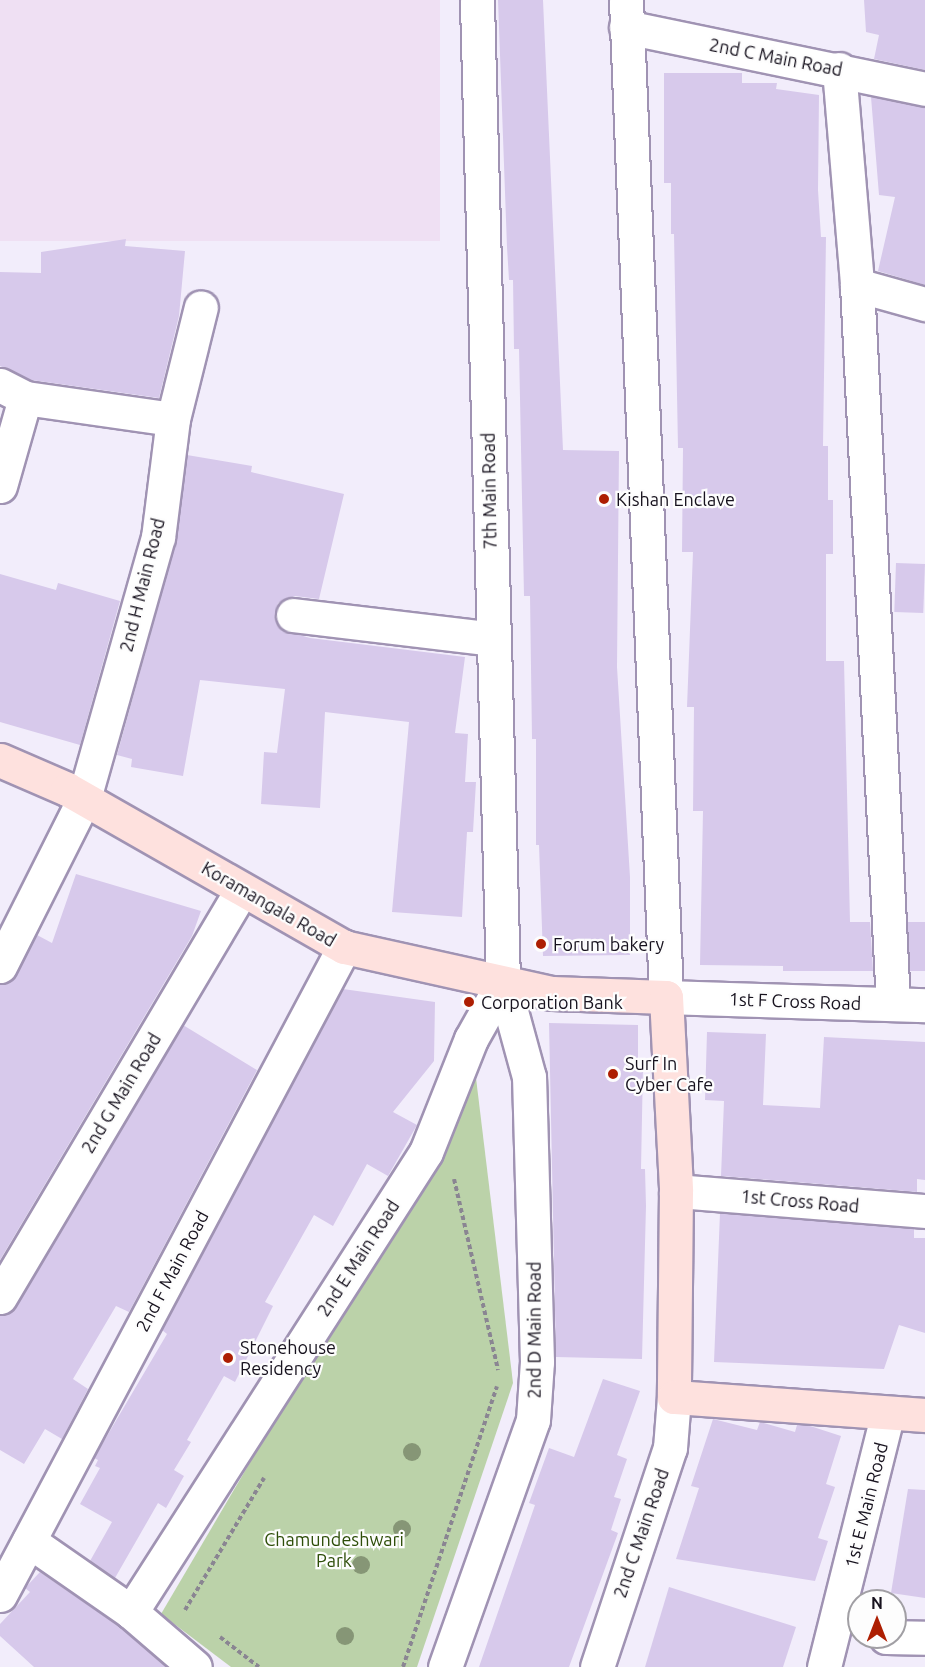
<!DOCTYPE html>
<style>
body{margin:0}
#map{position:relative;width:925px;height:1667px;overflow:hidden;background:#f2edfb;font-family:Ubuntu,sans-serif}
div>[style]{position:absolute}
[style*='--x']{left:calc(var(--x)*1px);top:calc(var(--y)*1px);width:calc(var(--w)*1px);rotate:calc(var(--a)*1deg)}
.education>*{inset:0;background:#efe0f3;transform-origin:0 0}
.green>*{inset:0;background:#bbd2a9}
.building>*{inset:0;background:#d7c9eb;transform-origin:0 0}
.path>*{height:4px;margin-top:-2px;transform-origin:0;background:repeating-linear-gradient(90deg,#8a8592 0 4.5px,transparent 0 7.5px)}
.roads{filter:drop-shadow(2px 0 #a093b3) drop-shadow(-2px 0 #a093b3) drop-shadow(0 2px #a093b3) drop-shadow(0 -2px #a093b3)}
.street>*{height:33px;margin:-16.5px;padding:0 16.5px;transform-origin:16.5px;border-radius:16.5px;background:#fff}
.secondary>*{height:33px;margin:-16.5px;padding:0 16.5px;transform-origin:16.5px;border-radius:16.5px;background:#fee1de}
.trees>*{width:18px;height:18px;margin:-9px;border-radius:50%;background:#869676}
.dots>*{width:16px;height:16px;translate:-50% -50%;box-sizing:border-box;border:3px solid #fdfdfd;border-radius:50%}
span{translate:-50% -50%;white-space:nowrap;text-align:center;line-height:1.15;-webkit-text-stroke:4.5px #fdfdfd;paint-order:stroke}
.street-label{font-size:18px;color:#17121e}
.poi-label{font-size:18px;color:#17121e}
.left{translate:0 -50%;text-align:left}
.park-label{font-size:18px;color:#2e4e09}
.north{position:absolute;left:847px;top:1589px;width:60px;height:60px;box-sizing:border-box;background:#fdfdfd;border:2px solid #a19fa4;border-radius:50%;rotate:0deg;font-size:16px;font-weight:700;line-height:24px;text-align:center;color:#17121e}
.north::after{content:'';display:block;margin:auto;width:21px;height:27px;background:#ad1e02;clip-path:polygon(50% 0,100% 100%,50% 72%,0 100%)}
</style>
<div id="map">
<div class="education">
<i style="left:0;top:0;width:440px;height:241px"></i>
</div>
<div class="green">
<i style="clip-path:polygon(476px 1078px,513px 1383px,417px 1667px,231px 1667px,161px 1614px)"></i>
</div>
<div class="building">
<i style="clip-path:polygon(498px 0,543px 0,563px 450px,619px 451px,617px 667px,630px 877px,630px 955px,543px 956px,539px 845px,536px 845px,536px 739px,532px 739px,530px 596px,524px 596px,519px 349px,514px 349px,513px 280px,509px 280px,507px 247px)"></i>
<i style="clip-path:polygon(864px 0,925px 0,925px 70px,874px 59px,879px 35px,866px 32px)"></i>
<i style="clip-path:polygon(664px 73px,742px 73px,742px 83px,777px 83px,776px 89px,819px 95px,818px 190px,821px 237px,826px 237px,823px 446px,828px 446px,828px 500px,833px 500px,833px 554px,826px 554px,826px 661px,844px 661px,850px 922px,870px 922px,873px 971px,783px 971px,783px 966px,700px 965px,703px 811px,693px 811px,694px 707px,687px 707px,693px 552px,682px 552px,683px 448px,678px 448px,674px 234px,671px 234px,671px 183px,664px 183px)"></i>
<i style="clip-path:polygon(871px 97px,925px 107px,925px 285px,878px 271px,895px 197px,879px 195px)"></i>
<i style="clip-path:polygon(126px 239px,125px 246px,185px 251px,179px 316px,159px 398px,31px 380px,0 366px,0 272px,41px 273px,41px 252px)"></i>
<i style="clip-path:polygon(187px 455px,252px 466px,251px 472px,344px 494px,319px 599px,295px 596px,278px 603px,276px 622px,282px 630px,310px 638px,465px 657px,455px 733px,468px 734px,465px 782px,476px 782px,473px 832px,467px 832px,462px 917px,392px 912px,409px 722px,325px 712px,320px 808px,261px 804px,264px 752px,277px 753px,285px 689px,200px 680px,183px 776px,131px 767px,132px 759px,117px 755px,176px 542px)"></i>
<i style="left:896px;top:563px;width:29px;height:49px;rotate:2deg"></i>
<i style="clip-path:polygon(0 574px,56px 590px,58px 583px,120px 601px,80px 745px,0 722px)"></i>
<i style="clip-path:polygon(76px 874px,201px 911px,192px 936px,0 1260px,0 985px,16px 975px,37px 935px,52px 943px)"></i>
<i style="left:908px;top:922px;width:17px;height:49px"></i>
<i style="clip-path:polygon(343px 989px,435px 1002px,434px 1061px,393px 1112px,417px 1125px,388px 1176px,367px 1164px,333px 1226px,314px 1215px,265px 1302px,273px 1306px,235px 1382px,224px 1376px,187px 1440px,191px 1442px,174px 1470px,184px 1476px,166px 1508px,158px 1503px,115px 1578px,90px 1561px,112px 1522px,80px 1504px,100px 1468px,95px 1466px,98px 1460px,94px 1458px,167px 1334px,162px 1330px)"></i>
<i style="clip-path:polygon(549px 1023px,638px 1025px,638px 1065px,643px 1065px,641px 1169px,645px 1169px,646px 1206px,642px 1359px,556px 1357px)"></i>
<i style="clip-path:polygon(183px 1025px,257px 1070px,129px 1312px,116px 1306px,73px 1379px,88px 1389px,62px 1439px,45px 1429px,24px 1464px,0 1450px,0 1316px,16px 1307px)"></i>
<i style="clip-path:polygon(707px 1032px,766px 1034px,763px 1105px,820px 1108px,824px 1037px,925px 1042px,925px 1180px,917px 1179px,917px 1192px,721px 1176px,724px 1101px,705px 1100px)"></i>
<i style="clip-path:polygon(720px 1213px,914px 1229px,914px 1238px,925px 1238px,925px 1333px,899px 1325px,884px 1369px,714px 1362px)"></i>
<i style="clip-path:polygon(603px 1379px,640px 1391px,617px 1455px,627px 1459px,614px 1497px,621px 1499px,611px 1530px,618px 1533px,569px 1667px,479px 1667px,535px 1505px,529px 1503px,549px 1448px,574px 1457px)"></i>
<i style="clip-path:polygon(713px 1419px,757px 1430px,760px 1422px,795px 1432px,797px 1425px,807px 1425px,841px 1436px,826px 1484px,835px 1487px,818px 1538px,828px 1541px,815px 1581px,676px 1559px,699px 1488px,691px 1486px)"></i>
<i style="clip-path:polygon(908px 1489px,925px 1490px,925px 1598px,891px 1593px)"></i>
<i style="clip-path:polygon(40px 1572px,120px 1627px,166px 1667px,34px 1667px,0 1636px,0 1624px,30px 1592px,25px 1588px)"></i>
<i style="clip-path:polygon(669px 1587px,796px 1627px,783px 1667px,645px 1667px)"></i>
</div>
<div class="path">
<i style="--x:454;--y:1179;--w:196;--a:77"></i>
<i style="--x:185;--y:1610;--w:154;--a:-59.1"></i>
<i style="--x:220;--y:1637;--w:49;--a:37.6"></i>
<i style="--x:403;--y:1667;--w:296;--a:-71.5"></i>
</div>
<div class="roads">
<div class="street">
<i style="--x:626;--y:0;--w:998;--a:87.7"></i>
<i style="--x:666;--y:997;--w:259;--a:1.8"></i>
<i style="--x:626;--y:27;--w:305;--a:11.7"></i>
<i style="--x:839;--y:69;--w:217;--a:85.2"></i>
<i style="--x:857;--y:285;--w:720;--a:87.13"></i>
<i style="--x:857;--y:285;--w:71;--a:15.6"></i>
<i style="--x:0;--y:385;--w:28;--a:27"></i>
<i style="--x:173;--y:419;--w:115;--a:-76"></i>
<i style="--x:0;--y:486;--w:91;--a:-74.1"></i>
<i style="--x:25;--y:398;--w:149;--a:8.1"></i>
<i style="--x:173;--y:419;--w:119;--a:97.2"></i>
<i style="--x:158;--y:537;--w:272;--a:105.8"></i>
<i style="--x:84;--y:799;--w:187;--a:116.7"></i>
<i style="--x:293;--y:615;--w:201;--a:6.8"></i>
<i style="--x:676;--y:1191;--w:250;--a:4.6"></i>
<i style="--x:0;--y:1297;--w:474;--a:-59.3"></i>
<i style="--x:29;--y:1541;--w:124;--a:34.8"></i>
<i style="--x:131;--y:1612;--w:84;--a:40.7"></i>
<i style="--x:0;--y:1595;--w:734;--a:-62.04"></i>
<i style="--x:131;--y:1612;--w:546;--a:-57.33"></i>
<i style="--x:426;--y:1152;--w:122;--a:-68.3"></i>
<i style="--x:471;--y:1039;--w:65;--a:-60.7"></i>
<i style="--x:886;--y:1637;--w:39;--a:1"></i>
<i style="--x:445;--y:1667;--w:262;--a:-70.4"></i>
<i style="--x:533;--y:1420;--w:58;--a:-86.1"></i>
<i style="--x:537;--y:1362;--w:285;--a:-91.6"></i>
<i style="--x:529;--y:1077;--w:98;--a:-105.3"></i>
<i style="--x:503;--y:982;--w:982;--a:-91.52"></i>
<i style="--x:597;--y:1667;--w:231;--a:-71.6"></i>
<i style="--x:670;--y:1448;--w:51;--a:-85.5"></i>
<i style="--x:824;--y:1667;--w:262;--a:-75.9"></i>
</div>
<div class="secondary">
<i style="--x:0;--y:760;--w:73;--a:23.4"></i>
<i style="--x:67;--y:789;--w:319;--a:29.7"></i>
<i style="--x:344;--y:947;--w:213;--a:12.5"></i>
<i style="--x:552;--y:993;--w:114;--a:2"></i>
<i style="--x:666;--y:997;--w:194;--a:87"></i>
<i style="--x:676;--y:1191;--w:206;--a:90.6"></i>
<i style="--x:674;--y:1397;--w:252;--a:4.1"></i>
</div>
</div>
<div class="trees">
<i style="left:412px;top:1452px"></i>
<i style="left:402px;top:1529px"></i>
<i style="left:361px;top:1565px"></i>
<i style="left:345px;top:1636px"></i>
</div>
<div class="dots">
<i style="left:604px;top:499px;background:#ad1e02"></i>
<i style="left:541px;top:944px;background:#ad1e02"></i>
<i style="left:469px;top:1002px;background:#ad1e02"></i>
<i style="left:613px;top:1074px;background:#ad1e02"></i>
<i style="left:228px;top:1358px;background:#ad1e02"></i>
</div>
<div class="street-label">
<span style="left:776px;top:57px;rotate:11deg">2nd C Main Road</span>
<span style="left:489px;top:491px;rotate:-91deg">7th Main Road</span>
<span style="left:142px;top:585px;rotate:-76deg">2nd H Main Road</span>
<span style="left:269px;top:904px;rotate:30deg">Koramangala Road</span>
<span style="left:795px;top:1001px;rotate:2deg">1st F Cross Road</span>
<span style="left:121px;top:1093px;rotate:-59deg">2nd G Main Road</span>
<span style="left:800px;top:1201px;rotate:5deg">1st Cross Road</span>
<span style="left:358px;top:1258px;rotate:-57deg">2nd E Main Road</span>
<span style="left:172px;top:1271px;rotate:-62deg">2nd F Main Road</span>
<span style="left:534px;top:1330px;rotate:-90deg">2nd D Main Road</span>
<span style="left:866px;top:1505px;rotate:-76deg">1st E Main Road</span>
<span style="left:641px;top:1533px;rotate:-71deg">2nd C Main Road</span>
</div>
<div class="poi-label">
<span class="left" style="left:616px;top:499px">Kishan Enclave</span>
<span class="left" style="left:553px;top:944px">Forum bakery</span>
<span class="left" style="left:481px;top:1002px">Corporation Bank</span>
<span class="left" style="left:625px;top:1074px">Surf In<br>Cyber Cafe</span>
<span class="left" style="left:240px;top:1358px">Stonehouse<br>Residency</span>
</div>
<div class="park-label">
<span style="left:334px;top:1550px">Chamundeshwari<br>Park</span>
</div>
<div class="north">N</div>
</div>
